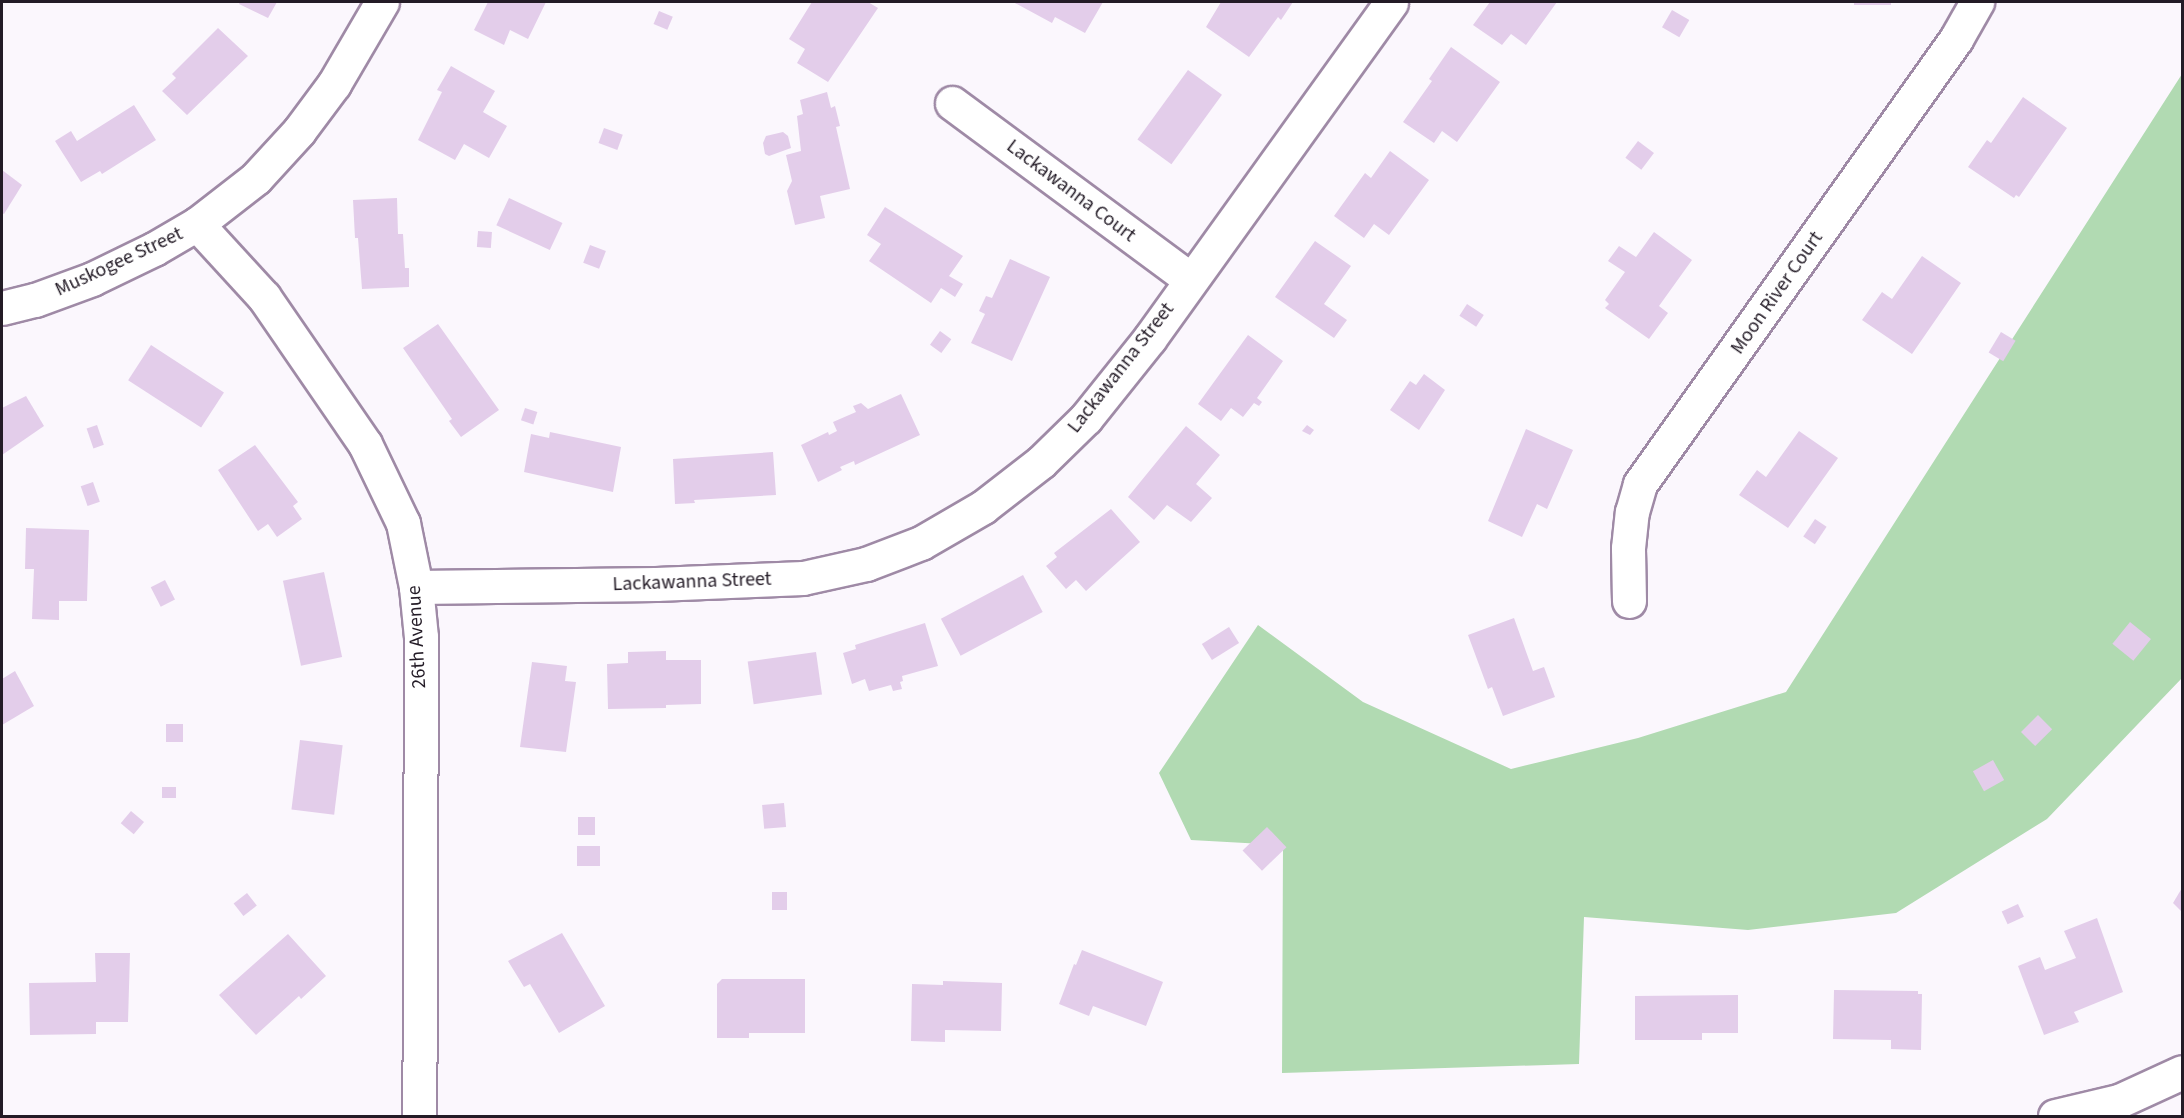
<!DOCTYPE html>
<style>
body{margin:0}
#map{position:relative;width:2184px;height:1118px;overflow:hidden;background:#fbf7fd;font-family:"Source Sans 3",sans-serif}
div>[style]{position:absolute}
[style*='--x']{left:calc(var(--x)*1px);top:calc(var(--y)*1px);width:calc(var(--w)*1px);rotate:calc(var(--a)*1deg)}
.green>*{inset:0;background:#b1dab2}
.building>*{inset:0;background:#e3cdea;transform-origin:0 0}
.roads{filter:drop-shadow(2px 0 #9f8aa6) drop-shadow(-2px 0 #9f8aa6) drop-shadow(0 2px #9f8aa6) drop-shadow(0 -2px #9f8aa6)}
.minor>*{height:33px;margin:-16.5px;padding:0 16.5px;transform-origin:16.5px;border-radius:16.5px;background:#fff}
span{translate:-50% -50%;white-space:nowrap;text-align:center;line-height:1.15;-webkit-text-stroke:5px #fff;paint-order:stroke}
.street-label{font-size:20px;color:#231b26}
.frame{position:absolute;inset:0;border:3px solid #231b26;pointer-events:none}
</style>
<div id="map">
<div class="green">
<i style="clip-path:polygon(2182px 74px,2182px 678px,2047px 819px,1896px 913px,1748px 930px,1584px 917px,1579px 1064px,1282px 1073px,1283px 845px,1191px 840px,1159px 773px,1258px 625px,1363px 702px,1511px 769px,1638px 738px,1786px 692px)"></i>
</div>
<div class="building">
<i style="clip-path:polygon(240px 2px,277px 2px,268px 18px,239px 4px)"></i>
<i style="clip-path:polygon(488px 2px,546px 2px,528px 39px,510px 30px,504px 45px,474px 30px)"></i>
<i style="clip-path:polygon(812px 2px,868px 2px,878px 8px,828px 82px,797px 63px,805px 49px,789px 39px)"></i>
<i style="clip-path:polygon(1013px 2px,1103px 2px,1085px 33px,1055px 17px,1052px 23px)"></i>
<i style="clip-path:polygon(1221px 2px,1293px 2px,1281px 20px,1278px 17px,1249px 57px,1206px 27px)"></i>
<i style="clip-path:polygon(1490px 2px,1557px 2px,1526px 45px,1511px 34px,1502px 45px,1473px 25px)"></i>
<i style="left:1854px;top:2px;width:37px;height:3px"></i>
<i style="left:1672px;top:10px;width:20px;height:20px;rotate:30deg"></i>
<i style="left:659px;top:11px;width:15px;height:14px;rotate:23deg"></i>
<i style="clip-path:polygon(218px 28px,248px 56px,187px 115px,162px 91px,176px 78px,172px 74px)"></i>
<i style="clip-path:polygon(1451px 47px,1500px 82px,1457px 142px,1442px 131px,1434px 143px,1403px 122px,1432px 81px,1429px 79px)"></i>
<i style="clip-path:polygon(451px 66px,495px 91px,483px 112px,507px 126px,489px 158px,464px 144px,455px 160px,418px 140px,442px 92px,437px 90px)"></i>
<i style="left:1188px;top:70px;width:42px;height:86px;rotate:36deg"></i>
<i style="clip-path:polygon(827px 92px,831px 108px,835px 106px,840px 126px,836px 127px,850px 189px,820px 196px,825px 218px,795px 225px,787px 191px,792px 181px,786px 155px,801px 151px,797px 116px,803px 114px,800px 100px)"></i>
<i style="clip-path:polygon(2023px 97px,2067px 128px,2019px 197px,2016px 195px,2014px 198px,1968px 167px,1987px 140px,1991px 143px)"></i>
<i style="clip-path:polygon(134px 105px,156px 140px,102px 174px,100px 171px,81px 182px,55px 141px,71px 131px,77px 141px)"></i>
<i style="left:604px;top:128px;width:20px;height:16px;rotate:20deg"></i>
<i style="clip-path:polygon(783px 132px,788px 136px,791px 148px,769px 156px,765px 154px,763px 143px,766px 136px)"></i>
<i style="left:1638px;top:141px;width:20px;height:21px;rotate:37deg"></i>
<i style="clip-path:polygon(1390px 151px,1429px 180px,1389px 235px,1374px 224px,1364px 238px,1334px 216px,1365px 173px,1371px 178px)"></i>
<i style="clip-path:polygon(2px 170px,22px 185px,4px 214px,2px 213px)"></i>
<i style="clip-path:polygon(397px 198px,398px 234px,403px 234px,405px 268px,409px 268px,409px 287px,362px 289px,358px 238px,355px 238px,353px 200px)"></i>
<i style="left:509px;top:198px;width:59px;height:30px;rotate:25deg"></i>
<i style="clip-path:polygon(885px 207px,963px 256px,949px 276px,963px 284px,955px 297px,941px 288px,931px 303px,869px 261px,881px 244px,867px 235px)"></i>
<i style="left:478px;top:231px;width:14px;height:16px;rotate:4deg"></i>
<i style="clip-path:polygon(1654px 232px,1692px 260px,1659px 306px,1668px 313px,1649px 339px,1605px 308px,1609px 304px,1605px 300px,1625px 272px,1608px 261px,1619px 246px,1636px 257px)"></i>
<i style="clip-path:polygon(1315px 241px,1351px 266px,1324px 304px,1347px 320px,1334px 338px,1275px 297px)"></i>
<i style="left:590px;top:245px;width:17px;height:19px;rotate:21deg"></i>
<i style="clip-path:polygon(1922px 256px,1961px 283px,1912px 354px,1862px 320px,1882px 292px,1892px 299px)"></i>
<i style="clip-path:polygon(1010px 259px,1050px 277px,1012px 361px,971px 343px,985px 314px,979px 311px,986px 296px,992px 298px)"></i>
<i style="left:1467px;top:304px;width:20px;height:14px;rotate:33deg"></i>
<i style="clip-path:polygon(438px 324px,499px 410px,461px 437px,449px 421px,452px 419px,403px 348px)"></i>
<i style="left:940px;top:331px;width:14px;height:17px;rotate:36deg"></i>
<i style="left:2001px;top:332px;width:17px;height:24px;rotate:31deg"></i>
<i style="clip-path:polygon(1248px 335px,1283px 361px,1257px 398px,1262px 402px,1259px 406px,1254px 403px,1243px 417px,1231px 408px,1221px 421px,1198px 404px)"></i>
<i style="left:151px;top:345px;width:87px;height:42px;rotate:33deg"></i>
<i style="clip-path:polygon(1424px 374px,1445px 390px,1419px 430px,1390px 410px,1410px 381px,1416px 385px)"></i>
<i style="clip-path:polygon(901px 394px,920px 435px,855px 465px,854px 461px,840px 467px,842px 470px,818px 482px,801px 445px,828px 432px,829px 435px,837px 431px,833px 422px,856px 412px,853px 406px,861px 403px,868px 409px)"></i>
<i style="clip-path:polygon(26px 396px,44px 426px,2px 455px,2px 408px)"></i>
<i style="left:525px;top:408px;width:13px;height:13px;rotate:18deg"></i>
<i style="left:97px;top:425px;width:21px;height:11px;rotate:71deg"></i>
<i style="clip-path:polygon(1307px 425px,1314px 430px,1310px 435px,1302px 431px)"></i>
<i style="clip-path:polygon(1186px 426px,1220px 455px,1196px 484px,1212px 498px,1191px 522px,1167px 505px,1154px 520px,1128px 497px)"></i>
<i style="clip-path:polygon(1526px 429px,1573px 450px,1547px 509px,1537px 504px,1522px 537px,1488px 521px)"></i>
<i style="clip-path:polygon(1799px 431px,1838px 458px,1788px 528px,1739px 495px,1757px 470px,1766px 477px)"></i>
<i style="clip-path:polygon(550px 432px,621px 447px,613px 492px,524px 472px,531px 434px,549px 438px)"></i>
<i style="clip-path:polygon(255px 445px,298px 502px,293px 506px,302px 519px,277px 537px,268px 524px,258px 531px,218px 470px)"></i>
<i style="clip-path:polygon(773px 452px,776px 495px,694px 500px,695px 503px,675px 504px,673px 459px)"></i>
<i style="left:93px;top:482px;width:21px;height:13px;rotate:71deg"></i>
<i style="clip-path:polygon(1111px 509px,1140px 542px,1086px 591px,1076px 580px,1066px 589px,1046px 566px,1057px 557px,1054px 553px)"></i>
<i style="left:1815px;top:519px;width:14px;height:21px;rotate:34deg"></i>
<i style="clip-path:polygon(26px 528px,89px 530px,87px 601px,59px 601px,59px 620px,32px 619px,34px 569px,25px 569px)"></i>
<i style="left:324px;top:572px;width:87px;height:42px;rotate:78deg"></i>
<i style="left:1023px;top:575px;width:42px;height:93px;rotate:62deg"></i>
<i style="left:165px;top:580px;width:22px;height:16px;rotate:63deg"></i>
<i style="clip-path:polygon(1514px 618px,1533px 671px,1544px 667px,1555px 697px,1503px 716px,1492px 687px,1488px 689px,1468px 635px)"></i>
<i style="left:2130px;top:622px;width:27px;height:28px;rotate:39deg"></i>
<i style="clip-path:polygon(925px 623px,938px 666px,902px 676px,903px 681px,900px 682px,902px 689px,893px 691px,891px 685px,869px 691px,865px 679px,852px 684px,843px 653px,856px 649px,855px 645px)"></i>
<i style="left:1229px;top:627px;width:19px;height:32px;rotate:58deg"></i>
<i style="clip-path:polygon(666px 651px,666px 660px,701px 660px,701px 704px,666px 705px,666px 708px,608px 709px,607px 664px,628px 663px,628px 652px)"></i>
<i style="left:816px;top:652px;width:43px;height:69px;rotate:82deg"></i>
<i style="clip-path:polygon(532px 662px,567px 666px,565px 681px,576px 682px,566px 752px,520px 747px)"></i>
<i style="clip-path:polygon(15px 671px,34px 706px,2px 725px,2px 679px)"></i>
<i style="left:2038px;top:715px;width:20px;height:24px;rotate:45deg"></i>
<i style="left:166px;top:724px;width:17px;height:18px"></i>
<i style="left:300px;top:740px;width:43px;height:70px;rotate:7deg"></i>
<i style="left:1993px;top:760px;width:23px;height:23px;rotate:61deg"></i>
<i style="left:162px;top:787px;width:14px;height:11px"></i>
<i style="left:784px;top:803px;width:24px;height:22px;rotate:85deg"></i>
<i style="left:131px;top:811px;width:17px;height:16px;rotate:40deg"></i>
<i style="left:578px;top:817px;width:17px;height:18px"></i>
<i style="left:1267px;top:827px;width:28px;height:34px;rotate:46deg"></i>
<i style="left:577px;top:846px;width:23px;height:20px"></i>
<i style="clip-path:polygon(2182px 888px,2182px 912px,2173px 903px)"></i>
<i style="left:772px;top:892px;width:15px;height:18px"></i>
<i style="left:247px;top:893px;width:16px;height:17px;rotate:52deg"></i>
<i style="left:2018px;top:904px;width:14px;height:18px;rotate:65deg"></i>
<i style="clip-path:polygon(2097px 918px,2123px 992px,2074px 1012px,2079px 1022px,2044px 1035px,2018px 966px,2040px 957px,2045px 970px,2076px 958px,2064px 931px)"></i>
<i style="clip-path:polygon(562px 933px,605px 1006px,559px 1033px,530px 984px,524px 987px,508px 961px)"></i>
<i style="clip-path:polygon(288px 934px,326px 976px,301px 999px,299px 996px,256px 1035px,219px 995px)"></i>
<i style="clip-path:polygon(1082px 950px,1163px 982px,1146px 1026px,1093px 1006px,1089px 1016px,1059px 1004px,1074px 964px,1076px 965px)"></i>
<i style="clip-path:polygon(95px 953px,130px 953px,128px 1022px,96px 1022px,96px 1034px,30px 1035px,29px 983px,96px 982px)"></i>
<i style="clip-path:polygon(722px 979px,805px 979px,805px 1033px,749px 1033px,749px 1038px,717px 1038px,717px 984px)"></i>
<i style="clip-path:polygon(943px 981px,1002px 983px,1001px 1031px,945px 1030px,945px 1042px,911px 1041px,912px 984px,943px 985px)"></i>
<i style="clip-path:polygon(1834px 990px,1918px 991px,1918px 994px,1922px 994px,1921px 1050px,1891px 1049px,1891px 1040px,1833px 1039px)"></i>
<i style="clip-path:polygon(1738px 995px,1738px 1033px,1702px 1033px,1702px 1040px,1635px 1040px,1635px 996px)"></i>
</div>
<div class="roads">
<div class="minor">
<i style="--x:952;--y:103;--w:296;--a:36.5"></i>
<i style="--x:197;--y:224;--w:99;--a:47.5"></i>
<i style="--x:264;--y:297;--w:178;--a:55.5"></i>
<i style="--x:365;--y:444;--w:88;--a:64.3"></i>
<i style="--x:403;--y:523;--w:65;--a:78.5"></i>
<i style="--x:416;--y:587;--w:50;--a:84.3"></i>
<i style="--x:421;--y:637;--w:479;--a:90.2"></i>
<i style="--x:2;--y:308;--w:34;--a:-14"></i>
<i style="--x:35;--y:300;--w:61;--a:-20.2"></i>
<i style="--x:92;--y:279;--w:69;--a:-25.8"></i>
<i style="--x:154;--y:249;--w:50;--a:-30.2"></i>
<i style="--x:197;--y:224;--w:75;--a:-37.9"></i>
<i style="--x:256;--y:178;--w:64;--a:-47.5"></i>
<i style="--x:299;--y:131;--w:59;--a:-53.3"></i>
<i style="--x:334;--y:84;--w:95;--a:-59.7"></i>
<i style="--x:416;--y:587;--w:240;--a:-0.7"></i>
<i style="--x:656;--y:584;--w:147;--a:-2.3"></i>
<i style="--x:803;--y:578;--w:65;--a:-12.5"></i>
<i style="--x:866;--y:564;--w:59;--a:-20.9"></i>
<i style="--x:921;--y:543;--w:72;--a:-30.1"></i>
<i style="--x:983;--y:507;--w:73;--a:-37.8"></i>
<i style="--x:1041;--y:462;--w:63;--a:-44.4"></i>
<i style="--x:1086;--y:418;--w:102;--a:-51.3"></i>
<i style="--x:1150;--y:338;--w:413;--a:-54.3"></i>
<i style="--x:1629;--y:601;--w:53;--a:-91.1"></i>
<i style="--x:1628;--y:548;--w:36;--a:-84"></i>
<i style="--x:1632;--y:512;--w:29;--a:-74"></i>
<i style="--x:1640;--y:484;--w:546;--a:-54.62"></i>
<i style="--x:1956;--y:39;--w:43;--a:-60.4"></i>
<i style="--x:2055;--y:1116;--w:66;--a:-13.2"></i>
<i style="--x:2119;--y:1101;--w:69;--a:-24.7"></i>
</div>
</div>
<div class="street-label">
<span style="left:1071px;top:191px;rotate:37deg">Lackawanna Court</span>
<span style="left:119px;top:262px;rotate:-25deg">Muskogee Street</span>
<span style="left:1777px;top:293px;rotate:-55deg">Moon River Court</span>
<span style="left:1121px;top:368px;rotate:-52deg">Lackawanna Street</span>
<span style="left:692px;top:582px;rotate:-2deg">Lackawanna Street</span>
<span style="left:417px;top:637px;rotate:-93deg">26th Avenue</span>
</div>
<div class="frame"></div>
</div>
